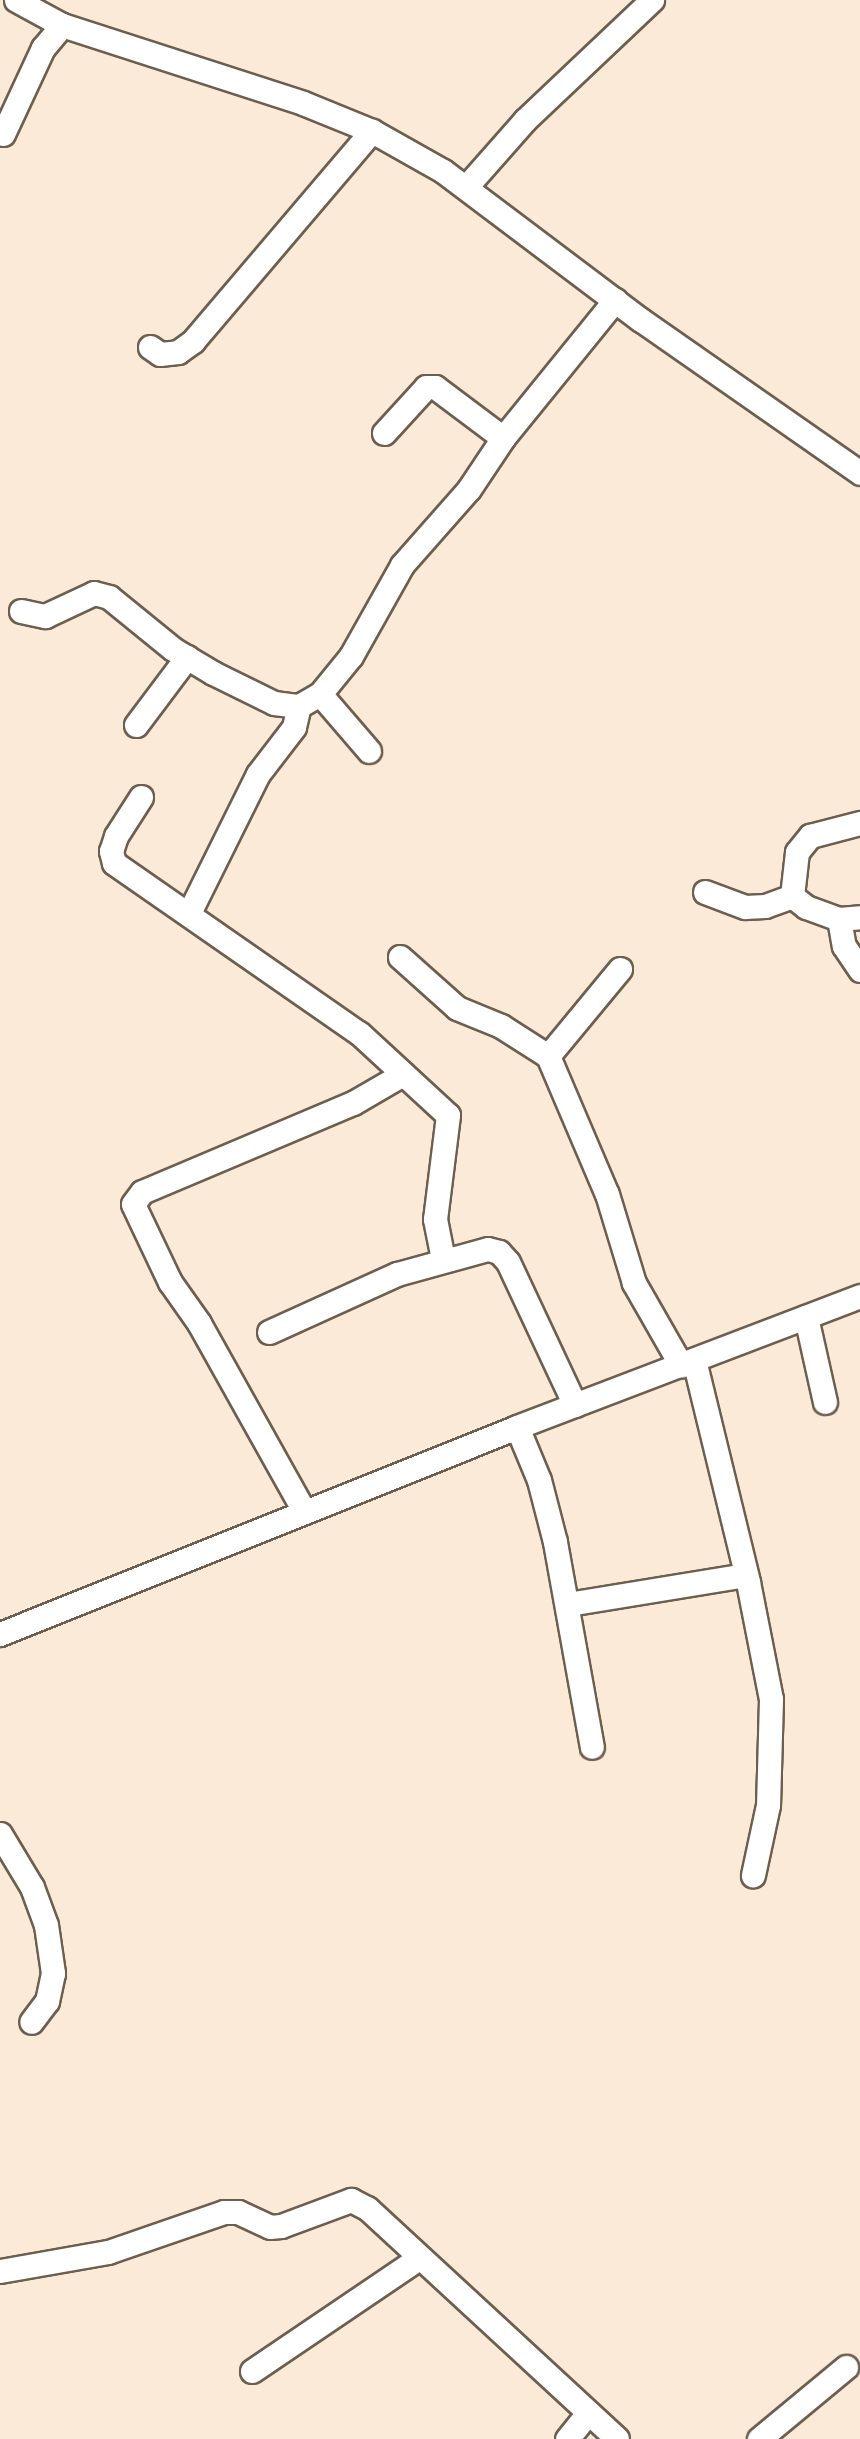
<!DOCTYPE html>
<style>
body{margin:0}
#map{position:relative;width:860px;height:2439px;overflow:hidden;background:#faead7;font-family:Bitter,serif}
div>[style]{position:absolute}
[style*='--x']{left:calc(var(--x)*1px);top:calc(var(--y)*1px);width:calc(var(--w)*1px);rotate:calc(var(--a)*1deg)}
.roads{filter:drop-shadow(2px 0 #6d5f4f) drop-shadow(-2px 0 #6d5f4f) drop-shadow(0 2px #6d5f4f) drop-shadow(0 -2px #6d5f4f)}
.minor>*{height:23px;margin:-11.5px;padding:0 11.5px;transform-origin:11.5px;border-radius:11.5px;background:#fff}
span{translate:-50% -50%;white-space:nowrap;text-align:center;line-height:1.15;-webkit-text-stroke:5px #faead7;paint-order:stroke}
</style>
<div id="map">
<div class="roads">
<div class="minor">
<i style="--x:16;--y:0;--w:52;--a:28.5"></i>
<i style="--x:62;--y:25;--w:253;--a:17.9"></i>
<i style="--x:303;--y:103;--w:74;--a:22.1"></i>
<i style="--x:372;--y:131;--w:81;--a:29.4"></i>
<i style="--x:443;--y:171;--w:248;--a:37"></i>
<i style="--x:641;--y:320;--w:267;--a:34.9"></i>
<i style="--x:3;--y:134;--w:95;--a:-65.1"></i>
<i style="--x:43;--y:48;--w:30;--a:-50"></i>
<i style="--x:466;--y:187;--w:89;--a:-48.6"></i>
<i style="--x:525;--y:120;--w:175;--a:-43.4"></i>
<i style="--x:150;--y:347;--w:12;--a:35"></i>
<i style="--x:160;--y:354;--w:18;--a:-6"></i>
<i style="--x:178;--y:352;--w:19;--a:-36"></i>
<i style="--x:193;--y:341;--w:276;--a:-49.6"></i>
<i style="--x:384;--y:433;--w:62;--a:-47.6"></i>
<i style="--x:426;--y:387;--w:9;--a:0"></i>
<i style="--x:435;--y:387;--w:85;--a:36.9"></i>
<i style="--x:503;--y:438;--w:178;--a:-50.9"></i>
<i style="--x:21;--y:611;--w:25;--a:12"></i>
<i style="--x:45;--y:616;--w:54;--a:-25.1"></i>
<i style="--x:94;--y:593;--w:16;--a:15"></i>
<i style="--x:109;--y:597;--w:82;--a:39.1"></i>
<i style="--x:173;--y:649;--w:47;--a:31"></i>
<i style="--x:213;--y:673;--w:68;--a:26.2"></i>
<i style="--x:274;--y:703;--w:25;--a:7"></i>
<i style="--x:299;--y:706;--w:24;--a:-30"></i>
<i style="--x:320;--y:694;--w:49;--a:-50.8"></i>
<i style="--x:351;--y:656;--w:104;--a:-60.7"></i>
<i style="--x:402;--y:565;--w:101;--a:-48.6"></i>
<i style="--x:469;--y:489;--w:61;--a:-56.3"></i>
<i style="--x:320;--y:694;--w:75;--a:49.3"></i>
<i style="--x:136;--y:725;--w:85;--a:-53.1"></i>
<i style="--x:141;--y:797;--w:46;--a:122.7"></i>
<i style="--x:116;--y:836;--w:16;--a:108"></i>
<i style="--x:111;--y:851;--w:12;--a:76"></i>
<i style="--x:114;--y:863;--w:298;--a:34.8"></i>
<i style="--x:359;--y:1033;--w:121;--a:42.7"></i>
<i style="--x:448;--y:1115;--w:105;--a:97.1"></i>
<i style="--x:435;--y:1219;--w:41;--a:78.7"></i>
<i style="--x:705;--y:892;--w:43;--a:20.6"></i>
<i style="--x:745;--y:907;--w:20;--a:-3"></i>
<i style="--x:765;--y:906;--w:29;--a:-20"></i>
<i style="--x:792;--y:896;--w:44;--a:-83.5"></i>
<i style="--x:797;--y:852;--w:21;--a:-51"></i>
<i style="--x:810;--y:836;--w:52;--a:-14.6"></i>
<i style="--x:792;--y:896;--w:18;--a:38"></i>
<i style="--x:806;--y:907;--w:35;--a:20"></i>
<i style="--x:839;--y:919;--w:21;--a:-5"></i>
<i style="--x:189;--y:913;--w:155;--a:-63.6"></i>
<i style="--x:258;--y:774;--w:59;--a:-52.5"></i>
<i style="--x:294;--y:727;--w:22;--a:-77"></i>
<i style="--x:839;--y:919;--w:27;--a:80"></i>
<i style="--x:844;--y:946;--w:29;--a:56"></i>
<i style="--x:400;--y:957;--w:76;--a:41.8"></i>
<i style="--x:457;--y:1008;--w:48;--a:22.2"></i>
<i style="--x:501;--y:1026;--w:56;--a:32.6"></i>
<i style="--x:548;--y:1056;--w:150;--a:66.9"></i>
<i style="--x:607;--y:1194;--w:93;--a:73.1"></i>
<i style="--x:634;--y:1283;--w:95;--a:60.2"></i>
<i style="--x:548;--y:1056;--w:113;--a:-50.4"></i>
<i style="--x:806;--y:1317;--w:87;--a:77.4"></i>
<i style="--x:269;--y:1332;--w:141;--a:-24.4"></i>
<i style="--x:397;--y:1274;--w:94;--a:-15.4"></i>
<i style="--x:488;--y:1249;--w:11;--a:15"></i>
<i style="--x:499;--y:1252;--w:13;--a:48"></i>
<i style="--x:508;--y:1262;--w:158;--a:64.9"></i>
<i style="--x:694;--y:1360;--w:228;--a:76.3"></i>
<i style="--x:748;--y:1582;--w:119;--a:78.9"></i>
<i style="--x:771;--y:1699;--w:106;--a:91.6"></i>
<i style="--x:768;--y:1805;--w:72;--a:102.1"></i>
<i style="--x:517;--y:1427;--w:57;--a:67.5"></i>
<i style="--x:539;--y:1480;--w:64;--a:75.5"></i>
<i style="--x:555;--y:1542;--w:208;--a:79.8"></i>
<i style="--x:304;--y:1511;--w:215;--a:-119.2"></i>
<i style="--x:199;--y:1323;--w:50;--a:-125.3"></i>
<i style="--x:170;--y:1282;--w:86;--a:-115.4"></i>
<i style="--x:133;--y:1204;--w:15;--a:-53"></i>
<i style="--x:142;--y:1192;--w:229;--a:-22.9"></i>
<i style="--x:353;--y:1103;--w:58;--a:-30.1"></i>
<i style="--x:568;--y:1604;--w:180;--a:-9.3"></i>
<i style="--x:0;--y:1634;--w:557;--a:-21.82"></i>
<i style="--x:517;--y:1427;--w:367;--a:-20.9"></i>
<i style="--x:0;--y:1834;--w:62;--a:58.9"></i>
<i style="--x:32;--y:1887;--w:40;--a:69.8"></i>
<i style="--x:46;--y:1925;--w:49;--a:81.7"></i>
<i style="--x:53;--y:1973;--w:29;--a:102"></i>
<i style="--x:47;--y:2001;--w:26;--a:127"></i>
<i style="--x:0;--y:2271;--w:110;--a:-10"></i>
<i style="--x:108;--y:2252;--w:123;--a:-19"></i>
<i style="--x:224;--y:2212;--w:14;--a:0"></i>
<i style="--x:238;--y:2212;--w:35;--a:25"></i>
<i style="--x:270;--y:2227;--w:11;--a:-5"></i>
<i style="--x:281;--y:2226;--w:75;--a:-20.4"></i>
<i style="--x:351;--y:2200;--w:18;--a:27"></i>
<i style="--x:367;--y:2208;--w:340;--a:42.7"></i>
<i style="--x:252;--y:2371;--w:202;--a:-34.1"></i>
<i style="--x:567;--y:2439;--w:33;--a:-51"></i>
<i style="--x:759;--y:2439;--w:113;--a:-39.6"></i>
</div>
</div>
</div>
